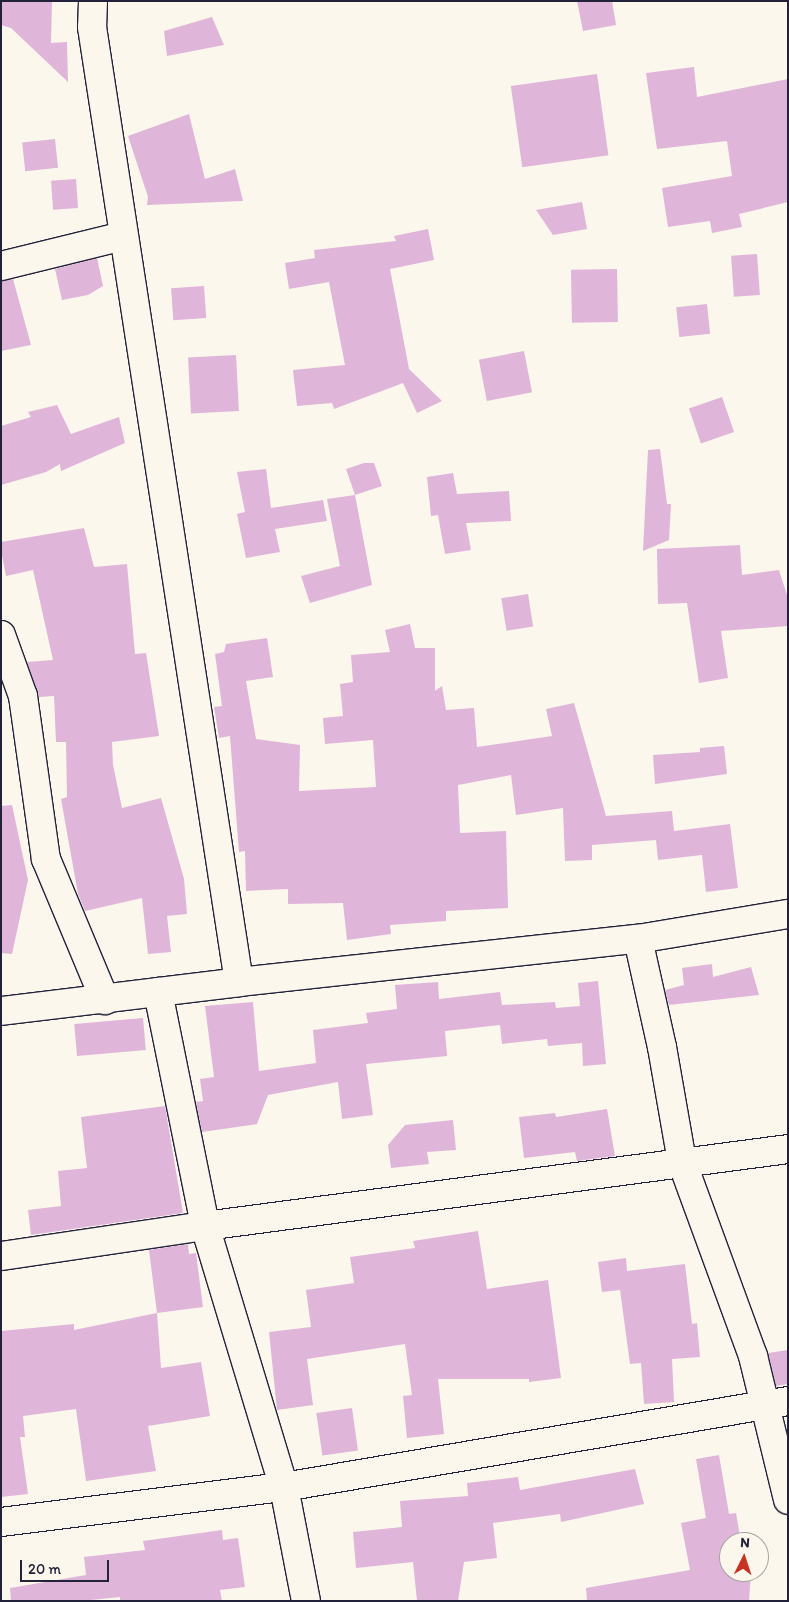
<!DOCTYPE html>
<style>
body{margin:0}
#map{position:relative;width:789px;height:1602px;overflow:hidden;background:#fbf7ec;font-family:Itim,sans-serif}
div>[style]{position:absolute}
[style*='--x']{left:calc(var(--x)*1px);top:calc(var(--y)*1px);width:calc(var(--w)*1px);rotate:calc(var(--a)*1deg)}
.building>*{inset:0;background:#e0b5da;transform-origin:0 0}
.roads{filter:drop-shadow(1px 0 #22223b) drop-shadow(-1px 0 #22223b) drop-shadow(0 1px #22223b) drop-shadow(0 -1px #22223b)}
.street>*{height:28px;margin:-14px;padding:0 14px;transform-origin:14px;border-radius:14px;background:#fbf7ec}
span{translate:-50% -50%;white-space:nowrap;text-align:center;line-height:1.15;-webkit-text-stroke:4.5px #fbf7ec;paint-order:stroke}
.frame{position:absolute;inset:0;border:2px solid #22223b;pointer-events:none}
.north{position:absolute;left:719px;top:1532px;width:50px;height:50px;box-sizing:border-box;background:#fbf7ec;border:1px solid #a4a2a5;border-radius:50%;rotate:4deg;font-size:14px;font-weight:700;line-height:20px;text-align:center;color:#22223b}
.north::after{content:'';display:block;margin:auto;width:18px;height:22px;background:#c8321e;clip-path:polygon(50% 0,100% 100%,50% 72%,0 100%)}
.scale{position:absolute;left:20px;top:1560px;width:89px;height:22px;box-sizing:border-box;border:2px solid #22223b;border-top:0;padding-left:6px;font-size:15px;line-height:18px;white-space:nowrap;color:#22223b;-webkit-text-stroke:4px #fbf7ec;paint-order:stroke}
</style>
<div id="map">
<div class="building">
<i style="clip-path:polygon(1px 1px,52px 1px,51px 43px,67px 42px,68px 82px,11px 28px,1px 25px)"></i>
<i style="clip-path:polygon(577px 1px,612px 1px,616px 25px,583px 31px)"></i>
<i style="clip-path:polygon(212px 17px,224px 45px,167px 56px,164px 31px)"></i>
<i style="clip-path:polygon(694px 67px,697px 97px,788px 79px,788px 202px,739px 214px,742px 227px,712px 233px,710px 221px,668px 227px,662px 188px,732px 176px,727px 141px,657px 149px,646px 73px)"></i>
<i style="left:597px;top:74px;width:82px;height:87px;rotate:82deg"></i>
<i style="clip-path:polygon(189px 114px,205px 179px,235px 169px,243px 201px,147px 205px,148px 197px,128px 136px)"></i>
<i style="left:55px;top:139px;width:29px;height:33px;rotate:84deg"></i>
<i style="left:76px;top:179px;width:29px;height:25px;rotate:86deg"></i>
<i style="clip-path:polygon(582px 202px,587px 229px,553px 235px,536px 210px)"></i>
<i style="clip-path:polygon(428px 229px,434px 260px,390px 269px,409px 369px,442px 401px,417px 413px,403px 383px,334px 409px,332px 403px,297px 406px,293px 370px,345px 365px,329px 282px,289px 289px,285px 263px,315px 258px,314px 250px,396px 241px,394px 236px)"></i>
<i style="left:757px;top:254px;width:41px;height:26px;rotate:86deg"></i>
<i style="clip-path:polygon(97px 258px,103px 286px,88px 295px,62px 300px,55px 269px)"></i>
<i style="left:617px;top:269px;width:53px;height:46px;rotate:89deg"></i>
<i style="clip-path:polygon(13px 279px,31px 345px,1px 351px,1px 281px)"></i>
<i style="left:204px;top:286px;width:32px;height:33px;rotate:86deg"></i>
<i style="left:707px;top:304px;width:30px;height:31px;rotate:84deg"></i>
<i style="left:524px;top:351px;width:42px;height:46px;rotate:79deg"></i>
<i style="left:236px;top:355px;width:56px;height:48px;rotate:87deg"></i>
<i style="left:722px;top:397px;width:37px;height:35px;rotate:71deg"></i>
<i style="clip-path:polygon(57px 405px,71px 434px,119px 417px,125px 443px,61px 471px,60px 464px,46px 472px,1px 485px,1px 426px,31px 417px,28px 412px)"></i>
<i style="clip-path:polygon(660px 449px,667px 504px,671px 504px,669px 540px,643px 551px,648px 450px)"></i>
<i style="clip-path:polygon(364px 463px,374px 463px,382px 486px,355px 495px,346px 469px)"></i>
<i style="clip-path:polygon(266px 469px,271px 508px,323px 500px,327px 521px,275px 529px,280px 552px,246px 558px,237px 514px,245px 512px,237px 472px)"></i>
<i style="clip-path:polygon(453px 473px,457px 494px,509px 491px,511px 521px,466px 523px,471px 550px,445px 554px,438px 515px,431px 516px,427px 477px)"></i>
<i style="clip-path:polygon(355px 495px,372px 585px,310px 603px,301px 576px,340px 566px,327px 499px)"></i>
<i style="clip-path:polygon(84px 528px,94px 567px,127px 564px,135px 654px,146px 653px,159px 736px,112px 742px,113px 765px,122px 808px,161px 798px,184px 879px,187px 914px,167px 916px,171px 952px,148px 954px,142px 898px,85px 911px,78px 894px,61px 799px,67px 797px,66px 742px,56px 742px,54px 696px,39px 697px,27px 662px,53px 660px,33px 570px,6px 576px,1px 550px,1px 542px)"></i>
<i style="clip-path:polygon(740px 545px,742px 575px,779px 570px,788px 598px,788px 626px,721px 631px,728px 678px,699px 683px,687px 603px,658px 604px,657px 549px)"></i>
<i style="left:528px;top:594px;width:33px;height:27px;rotate:81deg"></i>
<i style="clip-path:polygon(410px 624px,415px 648px,435px 648px,435px 691px,442px 686px,446px 710px,474px 708px,477px 747px,552px 736px,546px 709px,574px 703px,606px 816px,672px 811px,674px 831px,730px 824px,738px 888px,706px 892px,702px 855px,658px 860px,656px 840px,592px 845px,592px 860px,565px 861px,563px 808px,516px 815px,511px 775px,458px 785px,460px 833px,506px 831px,508px 908px,446px 911px,446px 921px,390px 925px,391px 934px,347px 940px,343px 903px,288px 904px,288px 889px,246px 891px,245px 851px,239px 852px,230px 736px,219px 738px,214px 707px,222px 706px,215px 654px,224px 652px,226px 644px,267px 638px,273px 677px,246px 681px,256px 739px,300px 745px,299px 791px,376px 787px,373px 740px,325px 744px,323px 718px,343px 716px,340px 684px,353px 682px,351px 655px,390px 652px,385px 630px)"></i>
<i style="clip-path:polygon(724px 746px,727px 774px,655px 784px,653px 755px,700px 752px,700px 748px)"></i>
<i style="clip-path:polygon(12px 805px,28px 880px,12px 954px,1px 953px,1px 806px)"></i>
<i style="clip-path:polygon(712px 964px,713px 977px,751px 967px,759px 995px,669px 1005px,665px 990px,684px 985px,682px 968px)"></i>
<i style="clip-path:polygon(598px 981px,606px 1064px,583px 1066px,582px 1043px,548px 1046px,547px 1039px,502px 1044px,500px 1025px,445px 1031px,447px 1056px,366px 1064px,373px 1115px,342px 1119px,338px 1082px,268px 1095px,257px 1124px,202px 1132px,196px 1102px,203px 1101px,200px 1079px,214px 1077px,205px 1006px,253px 1002px,259px 1071px,316px 1063px,313px 1030px,368px 1023px,366px 1013px,397px 1009px,395px 985px,438px 982px,439px 999px,500px 992px,502px 1005px,555px 1002px,556px 1008px,580px 1006px,578px 983px)"></i>
<i style="left:143px;top:1018px;width:32px;height:69px;rotate:85deg"></i>
<i style="clip-path:polygon(165px 1106px,183px 1213px,31px 1235px,28px 1210px,61px 1206px,58px 1171px,87px 1168px,81px 1117px)"></i>
<i style="clip-path:polygon(607px 1109px,615px 1156px,577px 1161px,575px 1152px,524px 1158px,519px 1117px,555px 1113px,556px 1117px)"></i>
<i style="clip-path:polygon(453px 1120px,456px 1150px,427px 1152px,429px 1164px,391px 1168px,388px 1145px,405px 1125px)"></i>
<i style="clip-path:polygon(478px 1231px,487px 1289px,548px 1280px,561px 1378px,529px 1382px,529px 1379px,438px 1379px,444px 1434px,407px 1438px,403px 1396px,412px 1395px,405px 1344px,307px 1359px,313px 1405px,277px 1410px,269px 1332px,311px 1327px,306px 1290px,354px 1283px,350px 1257px,415px 1248px,413px 1241px)"></i>
<i style="clip-path:polygon(188px 1244px,189px 1254px,196px 1253px,203px 1307px,157px 1313px,149px 1250px)"></i>
<i style="clip-path:polygon(626px 1258px,627px 1271px,685px 1264px,692px 1324px,697px 1323px,700px 1357px,672px 1359px,674px 1402px,644px 1404px,641px 1363px,630px 1364px,620px 1290px,602px 1292px,598px 1262px)"></i>
<i style="clip-path:polygon(157px 1313px,161px 1368px,201px 1362px,210px 1416px,148px 1426px,156px 1471px,86px 1481px,76px 1409px,23px 1416px,25px 1437px,20px 1437px,28px 1494px,1px 1497px,1px 1331px,74px 1324px,74px 1330px)"></i>
<i style="clip-path:polygon(788px 1350px,788px 1384px,776px 1386px,768px 1353px)"></i>
<i style="left:352px;top:1408px;width:43px;height:36px;rotate:82deg"></i>
<i style="clip-path:polygon(719px 1455px,729px 1514px,736px 1513px,741px 1542px,729px 1542px,729px 1572px,751px 1572px,749px 1601px,587px 1601px,586px 1588px,690px 1570px,681px 1523px,706px 1518px,696px 1459px)"></i>
<i style="clip-path:polygon(635px 1469px,644px 1504px,561px 1522px,560px 1514px,493px 1523px,497px 1558px,464px 1562px,458px 1601px,417px 1601px,413px 1562px,356px 1568px,353px 1532px,402px 1527px,400px 1501px,468px 1496px,467px 1483px,518px 1477px,520px 1490px)"></i>
<i style="clip-path:polygon(222px 1530px,223px 1540px,238px 1538px,245px 1587px,220px 1590px,222px 1601px,120px 1601px,120px 1597px,81px 1601px,11px 1601px,10px 1588px,86px 1575px,84px 1557px,145px 1550px,143px 1541px)"></i>
</div>
<div class="roads">
<div class="street">
<i style="--x:93;--y:1;--w:26;--a:92"></i>
<i style="--x:92;--y:27;--w:966;--a:81.25"></i>
<i style="--x:1;--y:266;--w:126;--a:-13.8"></i>
<i style="--x:1;--y:635;--w:65;--a:70.2"></i>
<i style="--x:23;--y:696;--w:165;--a:82"></i>
<i style="--x:46;--y:859;--w:153;--a:67.3"></i>
<i style="--x:638;--y:939;--w:111;--a:77.5"></i>
<i style="--x:662;--y:1047;--w:117;--a:80.1"></i>
<i style="--x:682;--y:1162;--w:207;--a:69.9"></i>
<i style="--x:753;--y:1356;--w:148;--a:76.3"></i>
<i style="--x:158;--y:992;--w:239;--a:78.6"></i>
<i style="--x:205;--y:1226;--w:273;--a:73.2"></i>
<i style="--x:284;--y:1487;--w:116;--a:79.1"></i>
<i style="--x:1;--y:1011;--w:240;--a:-6.9"></i>
<i style="--x:239;--y:982;--w:401;--a:-6.2"></i>
<i style="--x:638;--y:939;--w:152;--a:-9.5"></i>
<i style="--x:1;--y:1256;--w:206;--a:-8.4"></i>
<i style="--x:205;--y:1226;--w:588;--a:-7.52"></i>
<i style="--x:1;--y:1522;--w:285;--a:-7.1"></i>
<i style="--x:284;--y:1487;--w:511;--a:-9.68"></i>
</div>
</div>
<div class="frame"></div>
<div class="north">N</div>
<div class="scale">20 m</div>
</div>
